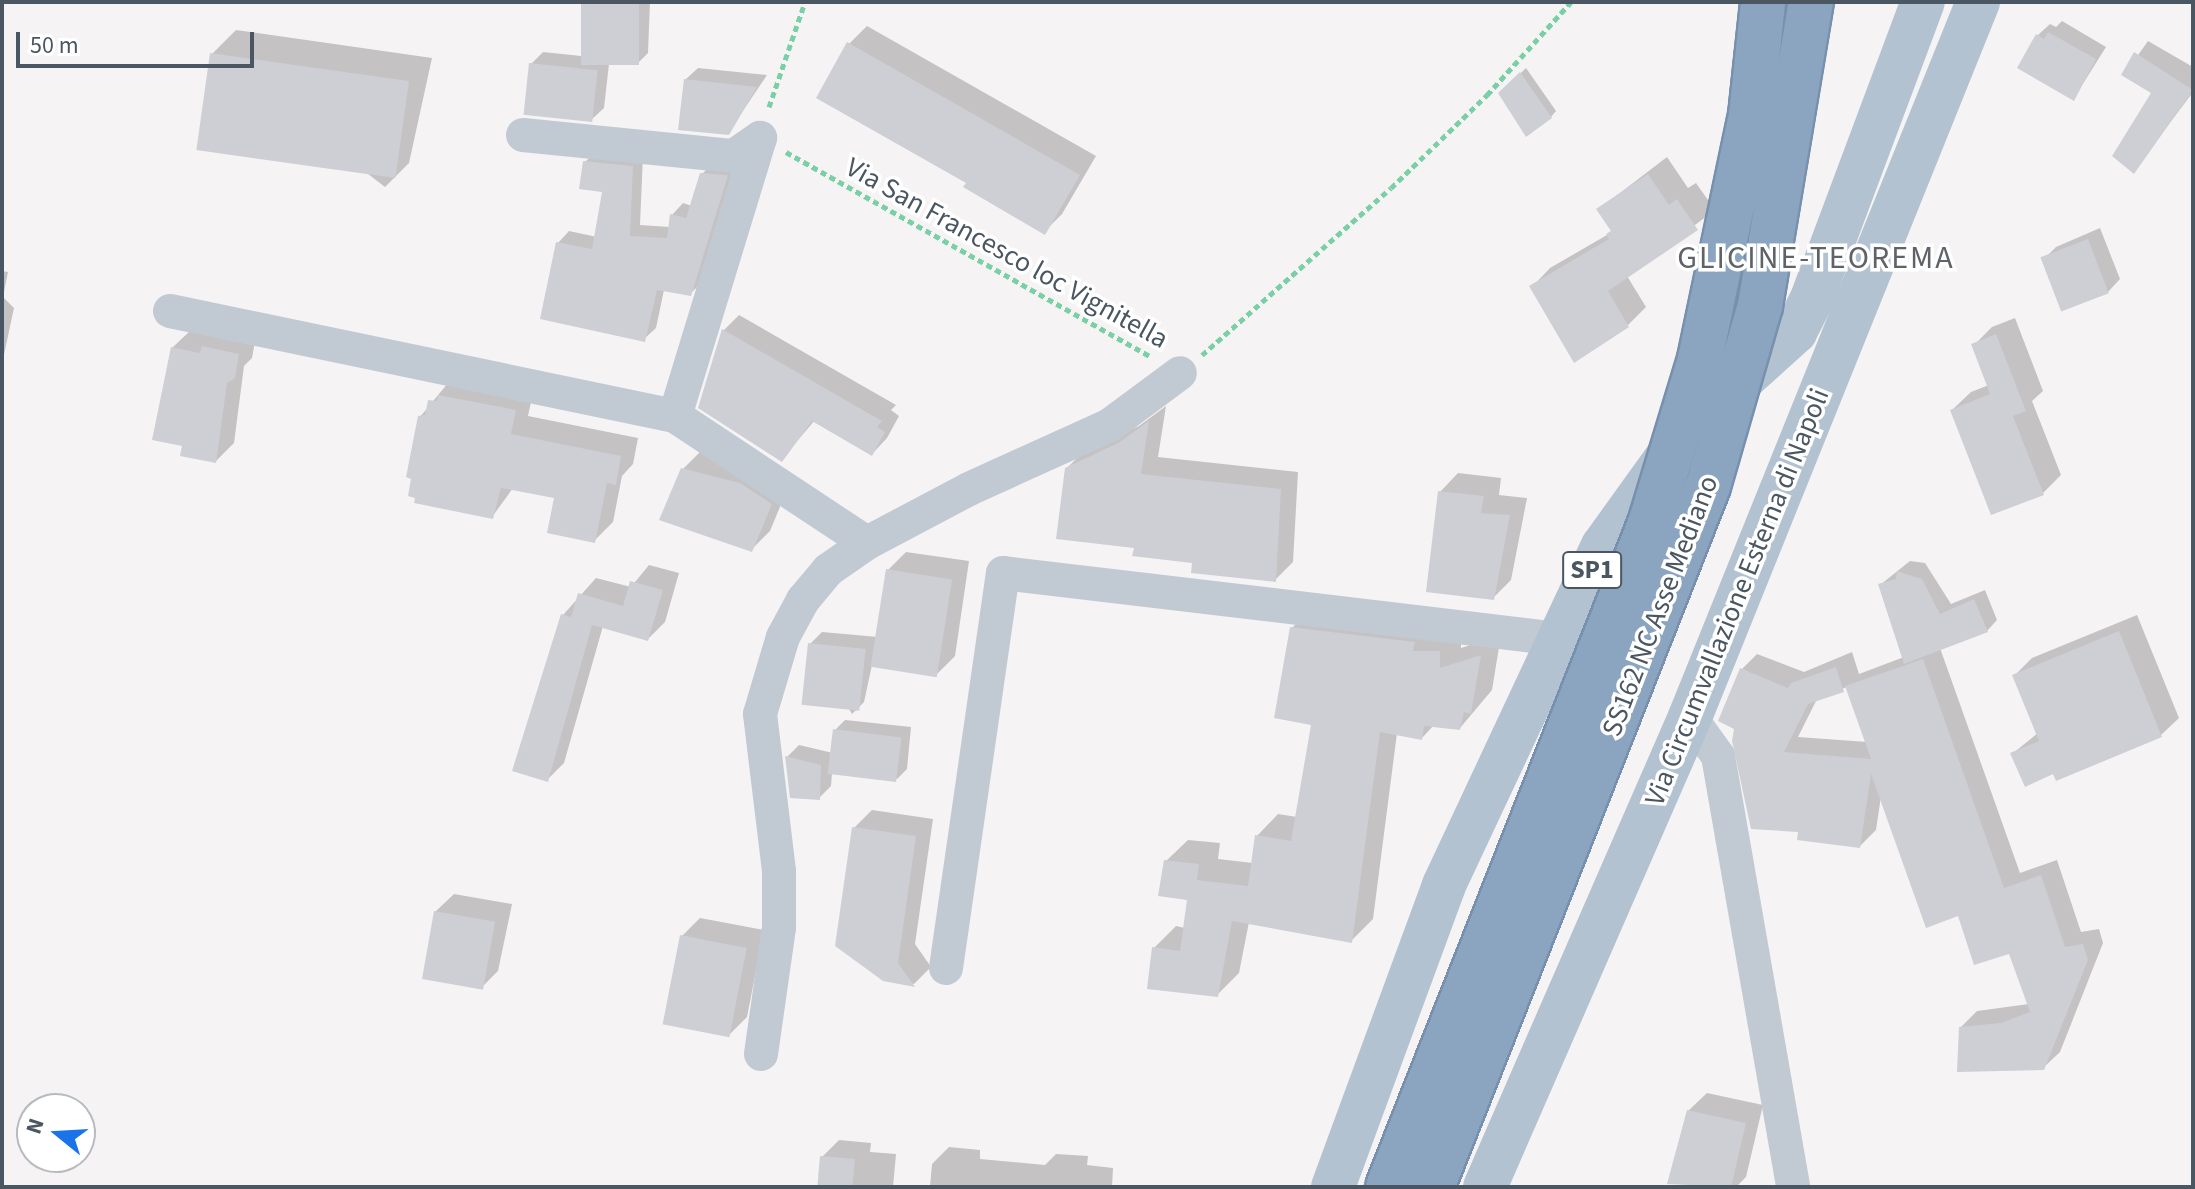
<!DOCTYPE html>
<style>
body{margin:0}
#map{position:relative;width:2195px;height:1189px;overflow:hidden;background:#f5f3f3;font-family:"Source Sans 3",sans-serif}
div>[style]{position:absolute}
[style*='--x']{left:calc(var(--x)*1px);top:calc(var(--y)*1px);width:calc(var(--w)*1px);rotate:calc(var(--a)*1deg)}
.shadow>*{inset:0;background:#0003}
.building>*{inset:0;background:#cdcfd5;transform-origin:0 0}
.path>*{height:5px;margin-top:-2.5px;transform-origin:0;background:repeating-linear-gradient(90deg,#7ad0a6 0 6px,transparent 0 10px)}
.minor>*{height:34px;margin:-17px;padding:0 17px;transform-origin:17px;border-radius:17px;background:#c1cad2}
.major>*{height:44px;margin:-22px;padding:0 22px;transform-origin:22px;border-radius:22px;background:#b3c2d1}
.bridges{filter:drop-shadow(2px 0 #7690ad) drop-shadow(-2px 0 #7690ad) drop-shadow(0 2px #7690ad) drop-shadow(0 -2px #7690ad)}
.highway-bridge>*{height:44px;margin:-22px;padding:0 22px;transform-origin:22px;border-radius:22px;background:#8ba5c1}
span{translate:-50% -50%;white-space:nowrap;text-align:center;line-height:1.15;-webkit-text-stroke:7px #fff;paint-order:stroke}
.shield-label span{padding:2px 6px;background:#fff;border:2px solid;border-radius:6px;-webkit-text-stroke-width:0}
.shield-label{font-size:26px;color:#4a5661;font-weight:700}
.street-label{font-size:28px;color:#4a5661}
.quarter-label{font-size:32px;color:#5f6368;letter-spacing:2px}
.frame{position:absolute;inset:0;border:4px solid #4a5661;pointer-events:none}
.north{position:absolute;left:16px;top:1093px;width:80px;height:80px;box-sizing:border-box;background:#fff;border:2px solid #b7bbc0;border-radius:50%;rotate:288deg;font-size:22px;font-weight:700;line-height:32px;text-align:center;color:#4a5661}
.north::after{content:'';display:block;margin:auto;width:28px;height:36px;background:#1a73e8;clip-path:polygon(50% 0,100% 100%,50% 72%,0 100%)}
.scale{position:absolute;left:16px;top:32px;width:238px;height:36px;box-sizing:border-box;border:4px solid #4a5661;border-top:0;padding-left:10px;font-size:24px;line-height:28px;white-space:nowrap;color:#4a5661;-webkit-text-stroke:6px #fff;paint-order:stroke}
</style>
<div id="map">
<div class="shadow">
<i style="clip-path:polygon(583px 2px,650px 2px,648px 53px,636px 65px,609px 64px,604px 108px,591px 120px,531px 64px,543px 52px,581px 56px)"></i>
<i style="clip-path:polygon(2062px 21px,2106px 47px,2074px 98px,2038px 35px,2050px 24px,2056px 27px)"></i>
<i style="clip-path:polygon(867px 26px,1096px 156px,1062px 214px,1044px 232px,968px 182px,849px 44px)"></i>
<i style="clip-path:polygon(236px 30px,432px 58px,409px 163px,385px 187px,212px 54px)"></i>
<i style="clip-path:polygon(2148px 41px,2193px 67px,2193px 92px,2134px 171px,2153px 92px,2124px 75px)"></i>
<i style="clip-path:polygon(698px 68px,767px 75px,728px 133px,685px 80px)"></i>
<i style="clip-path:polygon(1526px 68px,1556px 111px,1551px 117px,1500px 93px)"></i>
<i style="clip-path:polygon(597px 151px,643px 155px,640px 225px,670px 227px,672px 215px,683px 203px,692px 206px,702px 174px,714px 162px,738px 165px,701px 283px,690px 294px,664px 290px,656px 328px,644px 339px,558px 243px,569px 231px,597px 237px,605px 190px,585px 162px)"></i>
<i style="clip-path:polygon(1667px 157px,1688px 188px,1696px 183px,1715px 210px,1627px 276px,1646px 307px,1628px 325px,1532px 287px,1550px 268px,1607px 235px,1613px 229px,1599px 209px)"></i>
<i style="clip-path:polygon(2100px 228px,2120px 279px,2108px 292px,2044px 259px,2056px 247px)"></i>
<i style="clip-path:polygon(2px 271px,8px 272px,3px 297px,14px 308px,2px 364px)"></i>
<i style="clip-path:polygon(739px 315px,896px 405px,891px 410px,899px 416px,887px 438px,872px 454px,815px 420px,782px 459px,701px 407px,724px 330px)"></i>
<i style="clip-path:polygon(2015px 318px,2043px 391px,2032px 401px,2061px 475px,2043px 493px,1952px 410px,1971px 392px,1989px 385px,1974px 345px,1992px 327px)"></i>
<i style="clip-path:polygon(191px 330px,256px 336px,252px 358px,244px 366px,234px 443px,216px 461px,184px 445px,172px 348px)"></i>
<i style="clip-path:polygon(448px 383px,533px 393px,528px 416px,638px 438px,633px 464px,622px 476px,613px 522px,595px 540px,556px 496px,513px 488px,492px 517px,420px 417px)"></i>
<i style="clip-path:polygon(1166px 406px,1158px 457px,1298px 472px,1293px 562px,1275px 580px,1136px 546px,1066px 469px,1085px 450px,1139px 426px)"></i>
<i style="clip-path:polygon(701px 451px,789px 485px,770px 531px,752px 549px,683px 469px)"></i>
<i style="clip-path:polygon(1458px 473px,1501px 478px,1499px 495px,1527px 498px,1511px 580px,1493px 598px,1440px 492px)"></i>
<i style="clip-path:polygon(906px 552px,969px 561px,955px 656px,937px 674px,872px 665px,864px 702px,852px 714px,810px 644px,822px 632px,878px 637px,888px 570px)"></i>
<i style="clip-path:polygon(evenodd,1910px 561px,1925px 563px,1951px 604px,1985px 590px,1997px 620px,1987px 631px,1940px 648px,2020px 873px,2057px 860px,2081px 932px,2099px 929px,2103px 943px,2060px 1052px,2043px 1068px,1961px 1027px,1977px 1011px,2029px 1004px,2010px 951px,1959px 913px,1881px 796px,1876px 830px,1860px 846px,1800px 830px,1741px 670px,1757px 654px,1804px 672px,1852px 652px,1859px 674px,1904px 657px,1880px 585px,1910px 561px,1847px 687px,1867px 742px,1798px 737px,1817px 699px,1847px 687px)"></i>
<i style="clip-path:polygon(649px 565px,679px 573px,665px 622px,648px 639px,603px 626px,564px 763px,548px 779px,563px 615px,596px 578px,631px 587px)"></i>
<i style="clip-path:polygon(1314px 606px,1461px 630px,1461px 648px,1501px 635px,1492px 690px,1460px 728px,1434px 725px,1422px 738px,1397px 733px,1373px 919px,1351px 941px,1249px 922px,1239px 973px,1217px 995px,1154px 948px,1176px 926px,1185px 928px,1189px 899px,1166px 861px,1188px 840px,1220px 843px,1218px 859px,1253px 863px,1257px 836px,1278px 814px,1297px 817px,1313px 723px,1292px 628px)"></i>
<i style="clip-path:polygon(2137px 615px,2179px 718px,2161px 735px,2057px 778px,2054px 772px,2012px 754px,2038px 733px,2015px 675px,2032px 658px)"></i>
<i style="clip-path:polygon(845px 720px,911px 727px,907px 769px,897px 779px,832px 773px,831px 786px,819px 798px,787px 757px,799px 745px,833px 753px,835px 730px)"></i>
<i style="clip-path:polygon(872px 810px,933px 819px,915px 944px,931px 967px,914px 984px,884px 979px,854px 828px)"></i>
<i style="clip-path:polygon(454px 894px,512px 904px,498px 971px,480px 989px,435px 912px)"></i>
<i style="clip-path:polygon(700px 918px,764px 930px,747px 1017px,728px 1036px,682px 936px)"></i>
<i style="clip-path:polygon(1707px 1093px,1763px 1105px,1746px 1177px,1736px 1187px,1669px 1182px,1688px 1111px)"></i>
<i style="clip-path:polygon(839px 1140px,871px 1143px,870px 1152px,896px 1154px,893px 1187px,819px 1187px,822px 1157px)"></i>
<i style="clip-path:polygon(949px 1147px,980px 1150px,980px 1159px,1045px 1165px,1056px 1154px,1088px 1156px,1087px 1165px,1113px 1168px,1112px 1187px,930px 1187px,932px 1164px)"></i>
</div>
<div class="building">
<i style="left:581px;top:2px;width:58px;height:63px"></i>
<i style="clip-path:polygon(2048px 32px,2096px 59px,2074px 101px,2017px 68px,2036px 34px,2044px 39px)"></i>
<i style="clip-path:polygon(847px 42px,1080px 175px,1045px 235px,963px 187px,966px 183px,816px 98px)"></i>
<i style="clip-path:polygon(2134px 52px,2193px 90px,2134px 174px,2112px 156px,2151px 93px,2121px 75px)"></i>
<i style="left:210px;top:53px;width:201px;height:98px;rotate:8deg"></i>
<i style="left:529px;top:63px;width:69px;height:52px;rotate:6deg"></i>
<i style="clip-path:polygon(1520px 72px,1552px 118px,1526px 137px,1498px 93px)"></i>
<i style="clip-path:polygon(684px 79px,757px 87px,729px 135px,678px 130px)"></i>
<i style="clip-path:polygon(583px 161px,633px 166px,630px 236px,667px 238px,670px 214px,686px 218px,700px 173px,728px 175px,691px 296px,657px 290px,645px 342px,540px 319px,556px 242px,592px 249px,602px 192px,579px 189px)"></i>
<i style="clip-path:polygon(1648px 174px,1669px 205px,1677px 199px,1698px 230px,1608px 291px,1629px 327px,1574px 363px,1529px 286px,1609px 239px,1606px 234px,1611px 231px,1596px 209px)"></i>
<i style="left:2088px;top:239px;width:58px;height:51px;rotate:69deg"></i>
<i style="clip-path:polygon(722px 329px,882px 421px,877px 427px,885px 432px,872px 456px,812px 421px,782px 462px,698px 408px)"></i>
<i style="clip-path:polygon(1996px 334px,2026px 411px,2013px 416px,2044px 495px,1991px 515px,1950px 410px,1990px 394px,1971px 344px)"></i>
<i style="clip-path:polygon(202px 346px,239px 354px,235px 378px,227px 383px,216px 463px,180px 456px,182px 446px,152px 440px,171px 347px,200px 353px)"></i>
<i style="clip-path:polygon(438px 395px,516px 410px,511px 434px,621px 456px,616px 485px,607px 483px,595px 543px,547px 533px,554px 498px,501px 488px,493px 519px,414px 503px,415px 498px,408px 496px,411px 479px,406px 477px,418px 416px,425px 415px,428px 400px,437px 401px)"></i>
<i style="clip-path:polygon(1149px 421px,1141px 474px,1281px 489px,1276px 582px,1191px 573px,1192px 563px,1132px 556px,1134px 548px,1056px 539px,1065px 468px,1118px 443px)"></i>
<i style="clip-path:polygon(681px 468px,740px 483px,772px 504px,752px 552px,659px 520px)"></i>
<i style="clip-path:polygon(1438px 491px,1484px 496px,1481px 513px,1510px 515px,1494px 600px,1426px 592px)"></i>
<i style="left:886px;top:569px;width:67px;height:99px;rotate:9deg"></i>
<i style="clip-path:polygon(1897px 571px,1922px 579px,1940px 614px,1974px 599px,1988px 632px,1904px 664px,1878px 584px,1896px 579px)"></i>
<i style="clip-path:polygon(630px 581px,663px 590px,648px 641px,592px 625px,548px 782px,512px 771px,561px 614px,571px 617px,578px 593px,623px 606px)"></i>
<i style="clip-path:polygon(1290px 627px,1415px 642px,1413px 651px,1440px 651px,1440px 668px,1481px 655px,1471px 714px,1464px 712px,1460px 730px,1424px 726px,1422px 740px,1380px 732px,1352px 943px,1232px 921px,1218px 997px,1147px 989px,1152px 947px,1180px 951px,1187px 900px,1158px 896px,1164px 860px,1199px 864px,1197px 880px,1248px 886px,1255px 835px,1291px 841px,1311px 725px,1274px 718px)"></i>
<i style="clip-path:polygon(2119px 631px,2162px 737px,2056px 781px,2053px 774px,2025px 787px,2010px 753px,2039px 741px,2012px 675px)"></i>
<i style="left:808px;top:643px;width:58px;height:62px;rotate:6deg"></i>
<i style="clip-path:polygon(1923px 659px,2004px 888px,2041px 875px,2065px 947px,2083px 944px,2088px 960px,2044px 1070px,1957px 1072px,1959px 1027px,2001px 1023px,2030px 1012px,2009px 954px,1974px 965px,1958px 916px,1926px 928px,1871px 774px,1860px 848px,1797px 840px,1798px 832px,1751px 829px,1732px 741px,1734px 729px,1718px 721px,1740px 668px,1788px 688px,1791px 683px,1836px 667px,1844px 692px,1808px 704px,1784px 752px,1871px 759px,1845px 686px)"></i>
<i style="left:833px;top:729px;width:69px;height:45px;rotate:7deg"></i>
<i style="clip-path:polygon(785px 756px,821px 765px,820px 800px,790px 798px)"></i>
<i style="clip-path:polygon(852px 827px,916px 836px,898px 963px,915px 987px,883px 981px,835px 946px)"></i>
<i style="left:434px;top:911px;width:62px;height:69px;rotate:10deg"></i>
<i style="left:680px;top:935px;width:68px;height:91px;rotate:11deg"></i>
<i style="clip-path:polygon(1687px 1110px,1746px 1123px,1731px 1187px,1667px 1184px)"></i>
<i style="left:820px;top:1156px;width:35px;height:31px;rotate:5deg"></i>
</div>
<div class="path">
<i style="--x:769;--y:107;--w:111;--a:-71.1"></i>
<i style="--x:786;--y:152;--w:419;--a:29.3"></i>
<i style="--x:1202;--y:355;--w:252;--a:-41.5"></i>
<i style="--x:1391;--y:188;--w:134;--a:-44.1"></i>
<i style="--x:1487;--y:95;--w:125;--a:-47.9"></i>
</div>
<div class="minor">
<i style="--x:523;--y:135;--w:212;--a:5.7"></i>
<i style="--x:734;--y:156;--w:32;--a:-35"></i>
<i style="--x:760;--y:138;--w:291;--a:107"></i>
<i style="--x:675;--y:416;--w:230;--a:33.5"></i>
<i style="--x:170;--y:311;--w:516;--a:11.75"></i>
<i style="--x:1690;--y:717;--w:48;--a:54.3"></i>
<i style="--x:1718;--y:756;--w:437;--a:80.1"></i>
<i style="--x:946;--y:968;--w:399;--a:-81.8"></i>
<i style="--x:1003;--y:573;--w:560;--a:6.77"></i>
<i style="--x:761;--y:1054;--w:127;--a:-81.9"></i>
<i style="--x:779;--y:928;--w:57;--a:-90"></i>
<i style="--x:779;--y:871;--w:158;--a:-96.9"></i>
<i style="--x:760;--y:714;--w:80;--a:-73.4"></i>
<i style="--x:783;--y:637;--w:42;--a:-61.6"></i>
<i style="--x:803;--y:600;--w:39;--a:-50"></i>
<i style="--x:828;--y:570;--w:47;--a:-34.7"></i>
<i style="--x:867;--y:543;--w:115;--a:-27.9"></i>
<i style="--x:969;--y:489;--w:155;--a:-24.4"></i>
<i style="--x:1110;--y:425;--w:87;--a:-36.6"></i>
</div>
<div class="major">
<i style="--x:1724;--y:396;--w:96;--a:-42"></i>
<i style="--x:1795;--y:332;--w:35;--a:-63"></i>
<i style="--x:1811;--y:301;--w:319;--a:-69.5"></i>
<i style="--x:1333;--y:1187;--w:322;--a:-69.8"></i>
<i style="--x:1444;--y:885;--w:374;--a:-64.9"></i>
<i style="--x:1603;--y:546;--w:113;--a:-54.3"></i>
<i style="--x:1485;--y:1187;--w:513;--a:-66.43"></i>
<i style="--x:1690;--y:717;--w:771;--a:-68.06"></i>
</div>
<div class="bridges">
<div class="highway-bridge">
<i style="--x:1388;--y:1187;--w:713;--a:-68.44"></i>
<i style="--x:1650;--y:524;--w:172;--a:-73.1"></i>
<i style="--x:1700;--y:359;--w:249;--a:-78.2"></i>
<i style="--x:1751;--y:115;--w:114;--a:-83.9"></i>
<i style="--x:1432;--y:1187;--w:753;--a:-68.51"></i>
<i style="--x:1708;--y:486;--w:187;--a:-73.9"></i>
<i style="--x:1760;--y:306;--w:308;--a:-80.5"></i>
</div>
</div>
<div class="shield-label">
<span style="left:1592px;top:570px">SP1</span>
</div>
<div class="street-label">
<span style="left:1007px;top:253px;rotate:29deg">Via San Francesco loc Vignitella</span>
<span style="left:1737px;top:597px;rotate:-68deg">Via Circumvallazione Esterna di Napoli</span>
<span style="left:1660px;top:606px;rotate:-69deg">SS162 NC Asse Mediano</span>
</div>
<div class="quarter-label">
<span style="left:1816px;top:258px">GLICINE-TEOREMA</span>
</div>
<div class="frame"></div>
<div class="north">N</div>
<div class="scale">50 m</div>
</div>
